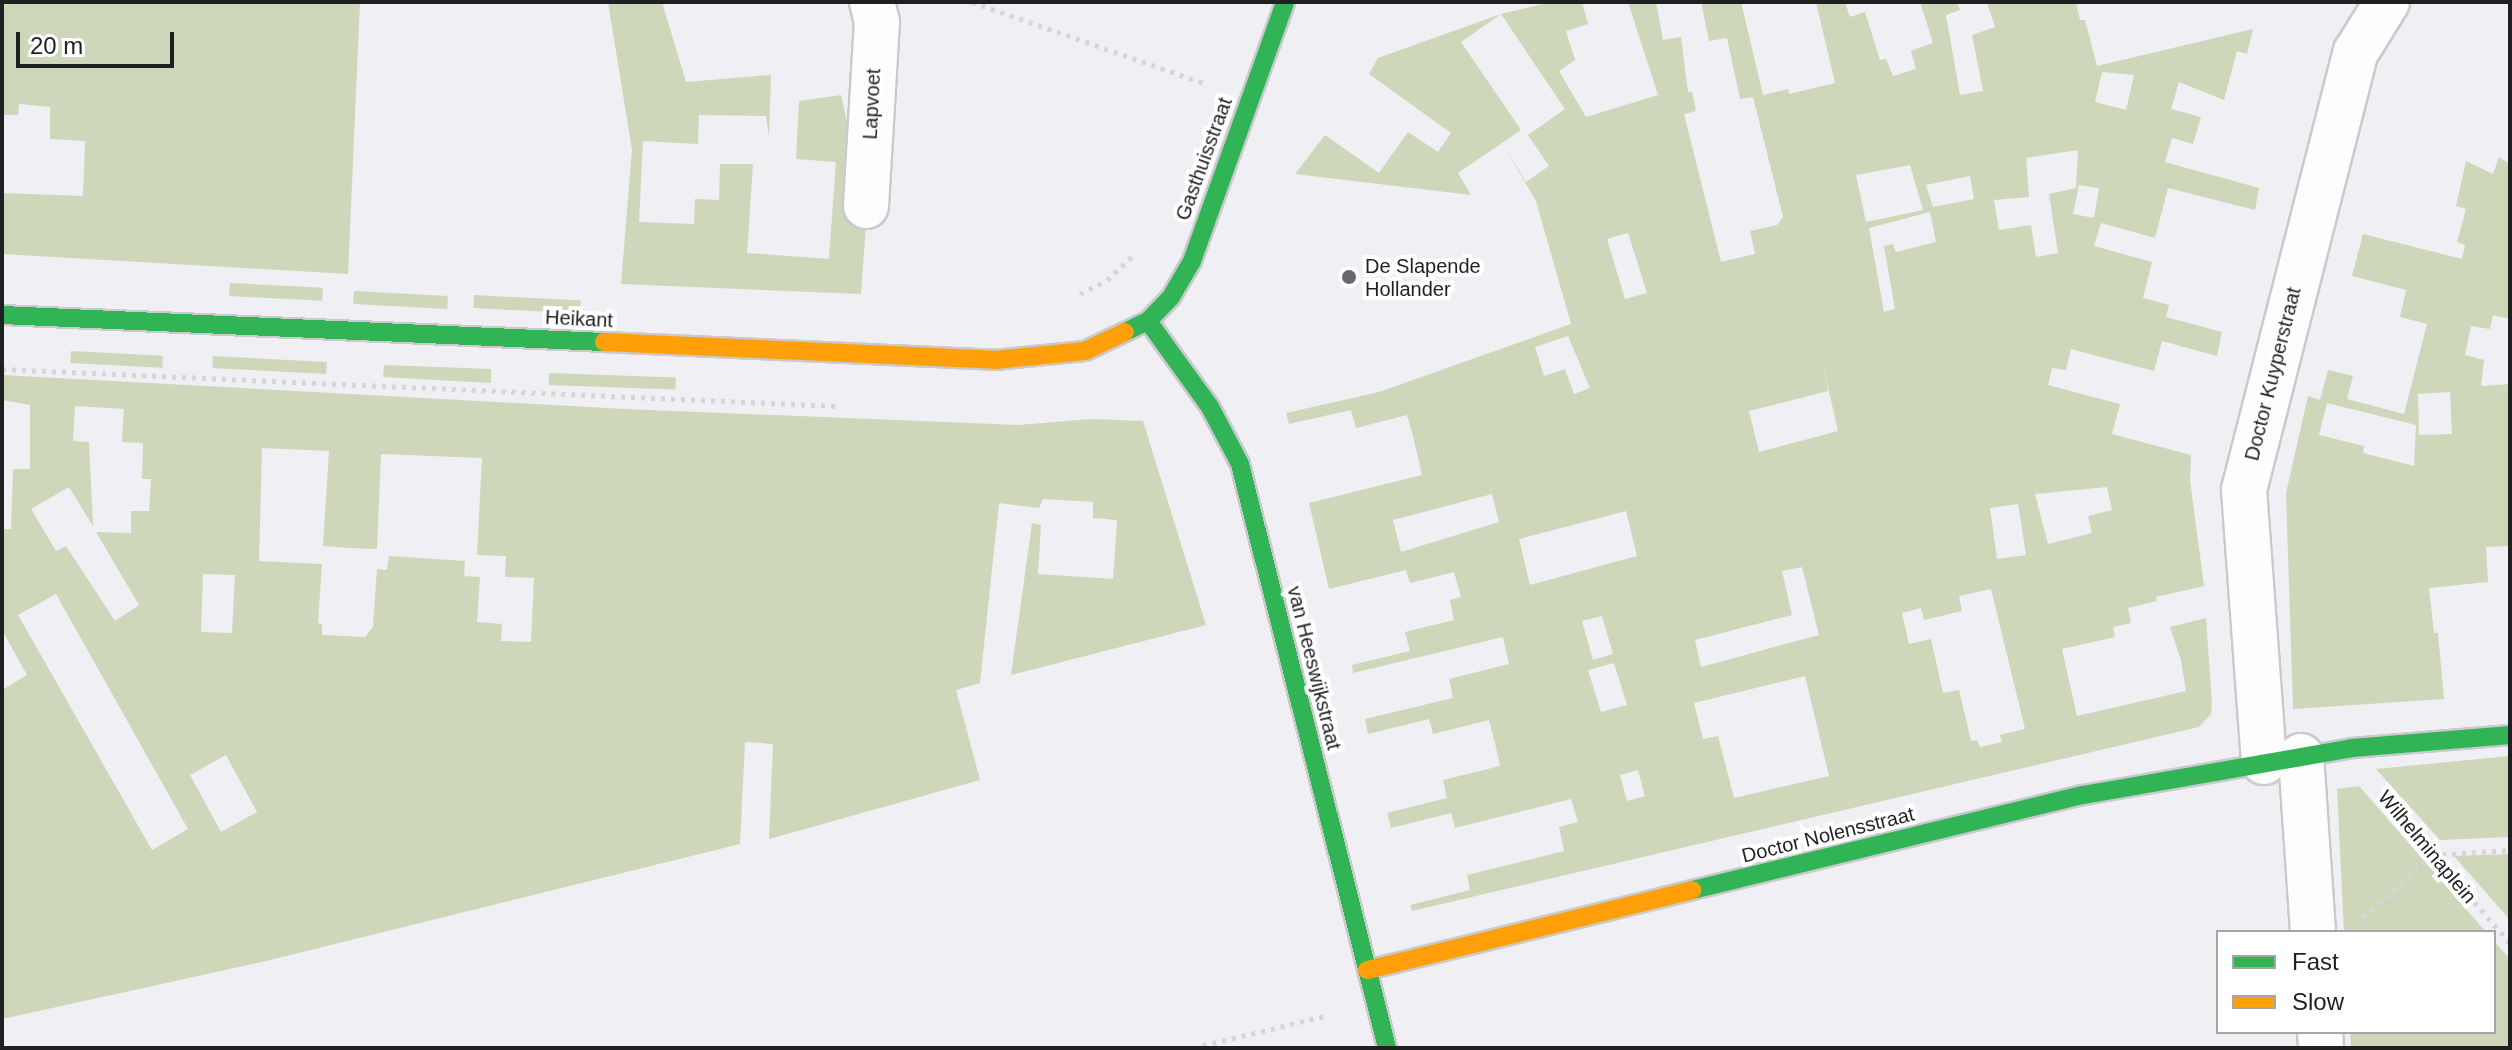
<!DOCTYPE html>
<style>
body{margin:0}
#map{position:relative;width:2512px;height:1050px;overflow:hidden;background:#efeff4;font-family:Arial,sans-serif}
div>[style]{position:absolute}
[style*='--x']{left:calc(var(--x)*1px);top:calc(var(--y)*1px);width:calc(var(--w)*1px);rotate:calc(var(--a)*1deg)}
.green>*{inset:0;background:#ced7b9;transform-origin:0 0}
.path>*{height:5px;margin-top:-2.5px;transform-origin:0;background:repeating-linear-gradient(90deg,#d6d6d6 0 4px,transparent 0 10px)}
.roads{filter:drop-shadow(2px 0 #cacacd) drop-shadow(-2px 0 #cacacd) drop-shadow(0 2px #cacacd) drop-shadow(0 -2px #cacacd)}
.street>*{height:44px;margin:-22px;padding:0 22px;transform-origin:22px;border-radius:22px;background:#fdfdfd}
.fast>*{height:18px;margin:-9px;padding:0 9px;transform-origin:9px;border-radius:9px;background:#30b455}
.slow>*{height:18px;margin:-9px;padding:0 9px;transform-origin:9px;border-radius:9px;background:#ff9f0a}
.dots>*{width:22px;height:22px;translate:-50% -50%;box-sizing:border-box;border:4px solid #fff;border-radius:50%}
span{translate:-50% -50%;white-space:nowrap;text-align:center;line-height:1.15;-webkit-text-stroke:8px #fff;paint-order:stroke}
.street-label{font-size:20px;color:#201f22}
.poi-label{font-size:20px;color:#201f22}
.left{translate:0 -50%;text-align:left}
.frame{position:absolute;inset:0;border:4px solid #201f22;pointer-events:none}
.legend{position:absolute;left:2216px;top:930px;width:280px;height:104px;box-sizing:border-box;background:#fff;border:2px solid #a6a5a7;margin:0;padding:10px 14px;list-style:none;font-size:24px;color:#201f22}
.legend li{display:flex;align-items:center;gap:16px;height:40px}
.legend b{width:40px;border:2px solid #a6a5a7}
.scale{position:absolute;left:16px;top:32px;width:158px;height:36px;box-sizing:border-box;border:4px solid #201f22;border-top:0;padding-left:10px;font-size:24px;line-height:28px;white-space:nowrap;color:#201f22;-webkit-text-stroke:6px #fff;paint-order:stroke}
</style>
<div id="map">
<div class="green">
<i style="clip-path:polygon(2px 2px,360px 2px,348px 274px,2px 254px,2px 193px,83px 196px,85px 141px,50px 139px,50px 107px,19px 104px,18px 115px,2px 115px)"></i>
<i style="clip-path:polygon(608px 2px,662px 2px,686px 82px,771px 75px,769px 137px,766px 116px,699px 115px,698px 144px,643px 141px,639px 222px,694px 224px,695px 199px,719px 200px,720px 164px,753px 164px,747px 253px,829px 259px,836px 162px,796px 159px,799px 101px,841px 95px,867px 212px,861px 294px,621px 284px,632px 150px)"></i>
<i style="clip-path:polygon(evenodd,1552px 2px,1582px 2px,1588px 24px,1566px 31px,1575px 60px,1559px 71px,1586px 117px,1658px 95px,1628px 2px,1656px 2px,1663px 40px,1681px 37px,1688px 92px,1692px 92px,1696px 111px,1684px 114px,1721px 262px,1755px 254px,1750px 231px,1777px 225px,1783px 217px,1753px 97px,1740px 99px,1727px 38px,1709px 41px,1701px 2px,1741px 2px,1763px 95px,1788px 89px,1789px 94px,1835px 83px,1816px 2px,1845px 2px,1850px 17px,1865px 12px,1880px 60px,1886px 59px,1893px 76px,1916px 69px,1911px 51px,1933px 43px,1920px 2px,1957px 2px,1960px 10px,1946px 15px,1960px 95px,1983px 91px,1972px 35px,1995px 27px,1987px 2px,2076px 2px,2080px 20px,2085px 20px,2097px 66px,2253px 29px,2247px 54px,2237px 51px,2224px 100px,2179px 82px,2171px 109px,2201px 117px,2193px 144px,2172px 138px,2165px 162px,2259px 188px,2255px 210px,2168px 188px,2155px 238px,2101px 223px,2094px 246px,2152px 262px,2143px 298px,2169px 305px,2166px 317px,2222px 332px,2217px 356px,2162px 341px,2154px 371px,2071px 349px,2066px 370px,2052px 368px,2048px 385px,2120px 404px,2112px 434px,2191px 455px,2190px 480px,2204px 586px,2156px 597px,2157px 601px,2128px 608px,2131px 623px,2113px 627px,2115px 637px,2062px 649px,2077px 716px,2186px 691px,2181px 660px,2170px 627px,2206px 618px,2212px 703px,2211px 714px,2199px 727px,1412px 911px,1410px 905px,1470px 890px,1467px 875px,1564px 851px,1559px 827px,1578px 822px,1571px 799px,1455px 828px,1451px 813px,1391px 828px,1387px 813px,1447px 798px,1443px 780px,1500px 766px,1495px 743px,1489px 720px,1433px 734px,1429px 719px,1368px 734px,1365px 719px,1453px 698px,1449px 679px,1509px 664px,1503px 637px,1353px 673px,1352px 665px,1410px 651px,1405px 632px,1454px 620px,1450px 600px,1461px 597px,1454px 572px,1410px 583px,1406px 570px,1329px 589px,1309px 503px,1422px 475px,1413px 436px,1407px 415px,1356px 428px,1351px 410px,1289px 424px,1286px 413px,1379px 392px,1571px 324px,1536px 201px,1502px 143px,1458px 173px,1471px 195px,1295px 174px,1325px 135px,1379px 173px,1408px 132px,1438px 152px,1451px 133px,1369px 74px,1378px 58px,1501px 14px,1552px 2px,1501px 14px,1565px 109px,1528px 135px,1549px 166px,1526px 182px,1502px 143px,1521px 130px,1461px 42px,1501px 14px,1552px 2px,2102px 72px,2134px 75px,2126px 110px,2095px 102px,2102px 72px,1552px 2px,2078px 150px,2076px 188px,2049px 194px,2058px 253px,2036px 257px,2031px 225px,1999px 230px,1994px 200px,2029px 197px,2026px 158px,2078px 150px,1552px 2px,1910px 165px,1923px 210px,1866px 222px,1856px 175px,1910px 165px,1552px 2px,1970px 176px,1974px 199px,1933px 207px,1926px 185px,1970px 176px,1552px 2px,2079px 185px,2099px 188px,2094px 218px,2073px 214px,2079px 185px,1552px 2px,1930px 212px,1936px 242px,1896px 252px,1893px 244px,1884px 246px,1895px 309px,1884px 312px,1869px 228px,1930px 212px,1552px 2px,1628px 233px,1647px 293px,1625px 299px,1607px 239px,1628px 233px,1552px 2px,1568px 336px,1590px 388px,1574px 394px,1565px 369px,1544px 376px,1535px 347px,1568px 336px,1552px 2px,1823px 365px,1838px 431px,1759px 452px,1749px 411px,1828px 391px,1823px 365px,1552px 2px,2107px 487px,2112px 510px,2088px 516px,2092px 533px,2048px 544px,2035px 494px,2107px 487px,1552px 2px,1492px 494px,1499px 522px,1401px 552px,1393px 520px,1492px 494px,1552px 2px,2018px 504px,2026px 555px,1997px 559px,1990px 508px,2018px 504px,1552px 2px,1626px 511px,1637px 556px,1530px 585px,1519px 539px,1626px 511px,1552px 2px,1802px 567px,1819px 635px,1701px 667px,1695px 640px,1792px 615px,1782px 571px,1802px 567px,1552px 2px,1991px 589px,2025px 729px,2000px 735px,2002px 742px,1980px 747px,1977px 740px,1971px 741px,1959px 690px,1943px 693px,1931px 639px,1909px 644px,1902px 613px,1921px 608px,1924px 620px,1962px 611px,1959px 596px,1991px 589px,1552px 2px,1602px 616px,1613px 654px,1593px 660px,1582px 621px,1602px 616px,1552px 2px,1614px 663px,1627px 705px,1601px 712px,1588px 670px,1614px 663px,1552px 2px,1805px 676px,1829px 776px,1734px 798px,1718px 736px,1703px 739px,1694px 703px,1805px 676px,1552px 2px,1638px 770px,1645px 796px,1627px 801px,1620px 775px,1638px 770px)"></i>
<i style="clip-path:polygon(evenodd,2499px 157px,2510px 164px,2510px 319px,2493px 315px,2490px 329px,2471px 326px,2465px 355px,2484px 360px,2481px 386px,2510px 384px,2510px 546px,2486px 547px,2488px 582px,2429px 588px,2434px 633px,2438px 633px,2444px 699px,2293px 709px,2286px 493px,2308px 396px,2320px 400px,2328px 370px,2353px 376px,2347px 399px,2404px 414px,2427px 324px,2400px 317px,2406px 290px,2352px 276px,2363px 234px,2462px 259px,2465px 245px,2457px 242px,2466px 209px,2456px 206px,2466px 161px,2493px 174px,2499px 157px,2450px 392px,2452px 434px,2419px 435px,2418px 394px,2450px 392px,2499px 157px,2327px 403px,2416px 425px,2414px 466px,2363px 453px,2364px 446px,2319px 435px,2327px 403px)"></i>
<i style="left:230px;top:283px;width:93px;height:13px;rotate:3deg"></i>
<i style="left:354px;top:291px;width:94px;height:13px;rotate:3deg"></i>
<i style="left:474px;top:295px;width:107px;height:13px;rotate:3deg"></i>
<i style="left:71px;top:351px;width:92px;height:12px;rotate:3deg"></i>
<i style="left:213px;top:356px;width:114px;height:12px;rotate:3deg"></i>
<i style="clip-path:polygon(384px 365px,491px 369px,491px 383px,383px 377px)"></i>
<i style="left:549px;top:373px;width:127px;height:12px;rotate:2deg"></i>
<i style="clip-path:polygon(evenodd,2px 375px,625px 409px,1018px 425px,1092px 419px,1143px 421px,1206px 625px,1011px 675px,1032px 523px,1041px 525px,1038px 574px,1113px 579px,1117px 520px,1093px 518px,1093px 502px,1043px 499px,1039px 508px,999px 503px,980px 683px,956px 690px,980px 780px,769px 839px,773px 744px,745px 742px,740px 844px,266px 961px,2px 1019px,2px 690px,27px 675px,2px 630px,2px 529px,11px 529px,13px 469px,30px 469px,30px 405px,2px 400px,2px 375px,75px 406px,124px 409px,122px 442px,143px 443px,142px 479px,151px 479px,149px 511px,131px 511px,131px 533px,96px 532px,139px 605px,115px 621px,66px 546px,56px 551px,31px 509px,69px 487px,93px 526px,89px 442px,73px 441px,75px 406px,2px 375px,262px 448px,329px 451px,323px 546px,350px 548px,377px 549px,381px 454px,482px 458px,477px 555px,506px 556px,505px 577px,534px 578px,531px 642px,501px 641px,502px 624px,477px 622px,480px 577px,464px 576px,465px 561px,389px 556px,387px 570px,377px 569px,373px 627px,365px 637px,322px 635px,322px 624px,318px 623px,322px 564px,259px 561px,262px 448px,2px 375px,203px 574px,235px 575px,232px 633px,201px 632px,203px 574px,2px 375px,56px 594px,188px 829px,152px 850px,18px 615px,56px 594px,2px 375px,226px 755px,257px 812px,221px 832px,190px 775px,226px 755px)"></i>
<i style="clip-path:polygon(2510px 756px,2510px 837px,2440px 840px,2376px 769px)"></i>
<i style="clip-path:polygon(2359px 786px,2486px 932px,2344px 932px,2337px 789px)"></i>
<i style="clip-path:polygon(2510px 854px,2510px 920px,2454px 856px)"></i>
<i style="clip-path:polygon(2494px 941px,2510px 959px,2510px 1048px,2351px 1048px,2350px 1032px,2494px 1032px)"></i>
</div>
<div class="path">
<i style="--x:972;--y:2;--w:245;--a:19.3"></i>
<i style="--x:1080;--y:294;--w:30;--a:-27"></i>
<i style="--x:1107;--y:280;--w:40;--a:-43"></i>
<i style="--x:2;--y:369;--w:834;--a:2.54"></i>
<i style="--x:2383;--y:796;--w:194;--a:49.2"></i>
<i style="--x:2363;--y:917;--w:93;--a:-41.9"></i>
<i style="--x:2432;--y:855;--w:78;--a:-3.7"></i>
<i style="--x:1193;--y:1048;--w:139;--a:-13.7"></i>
</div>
<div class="roads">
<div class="street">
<i style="--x:866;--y:206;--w:184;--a:-86.6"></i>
<i style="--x:877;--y:22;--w:21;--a:-104"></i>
<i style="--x:2301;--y:756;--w:176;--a:86.1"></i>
<i style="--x:2264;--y:762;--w:273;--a:-94.2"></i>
<i style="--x:2244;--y:490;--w:452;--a:-75.7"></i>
<i style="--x:2356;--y:52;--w:59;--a:-58.2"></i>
<i style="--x:2320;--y:1032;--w:16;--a:86"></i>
</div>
<div class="fast">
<i style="--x:2;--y:315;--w:603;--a:2.57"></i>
<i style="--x:1148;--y:321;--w:106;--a:54.2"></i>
<i style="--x:1210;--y:407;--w:64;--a:62.2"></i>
<i style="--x:1240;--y:464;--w:602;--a:75.87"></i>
<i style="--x:1125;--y:332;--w:25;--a:-26"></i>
<i style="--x:1148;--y:321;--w:33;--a:-46"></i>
<i style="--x:1171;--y:297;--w:42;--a:-59.7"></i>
<i style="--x:1192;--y:261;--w:275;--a:-70.2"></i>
<i style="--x:1692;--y:890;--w:402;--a:-13.7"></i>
<i style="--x:2083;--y:795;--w:273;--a:-9.9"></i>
<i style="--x:2352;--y:748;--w:159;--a:-4.7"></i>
</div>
<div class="slow">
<i style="--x:604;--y:342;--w:391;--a:2.6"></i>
<i style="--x:995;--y:360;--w:90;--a:-5.7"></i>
<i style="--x:1085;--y:351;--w:44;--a:-25.4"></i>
<i style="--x:1367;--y:970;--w:335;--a:-13.8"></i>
</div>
</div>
<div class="dots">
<i style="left:1349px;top:277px;background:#68686c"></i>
</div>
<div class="street-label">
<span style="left:872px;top:104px;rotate:-87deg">Lapvoet</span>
<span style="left:1204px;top:159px;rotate:-70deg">Gasthuisstraat</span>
<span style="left:579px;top:319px;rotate:3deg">Heikant</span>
<span style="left:2273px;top:374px;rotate:-76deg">Doctor Kuyperstraat</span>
<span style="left:1314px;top:668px;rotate:76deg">van Heeswijkstraat</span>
<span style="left:1828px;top:835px;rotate:-14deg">Doctor Nolensstraat</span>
<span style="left:2427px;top:847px;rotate:50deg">Wilhelminaplein</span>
</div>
<div class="poi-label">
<span class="left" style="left:1365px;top:278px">De Slapende<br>Hollander</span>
</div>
<div class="frame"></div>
<ul class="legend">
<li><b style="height:10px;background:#30b455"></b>Fast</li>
<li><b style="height:10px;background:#ff9f0a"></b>Slow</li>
</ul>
<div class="scale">20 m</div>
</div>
